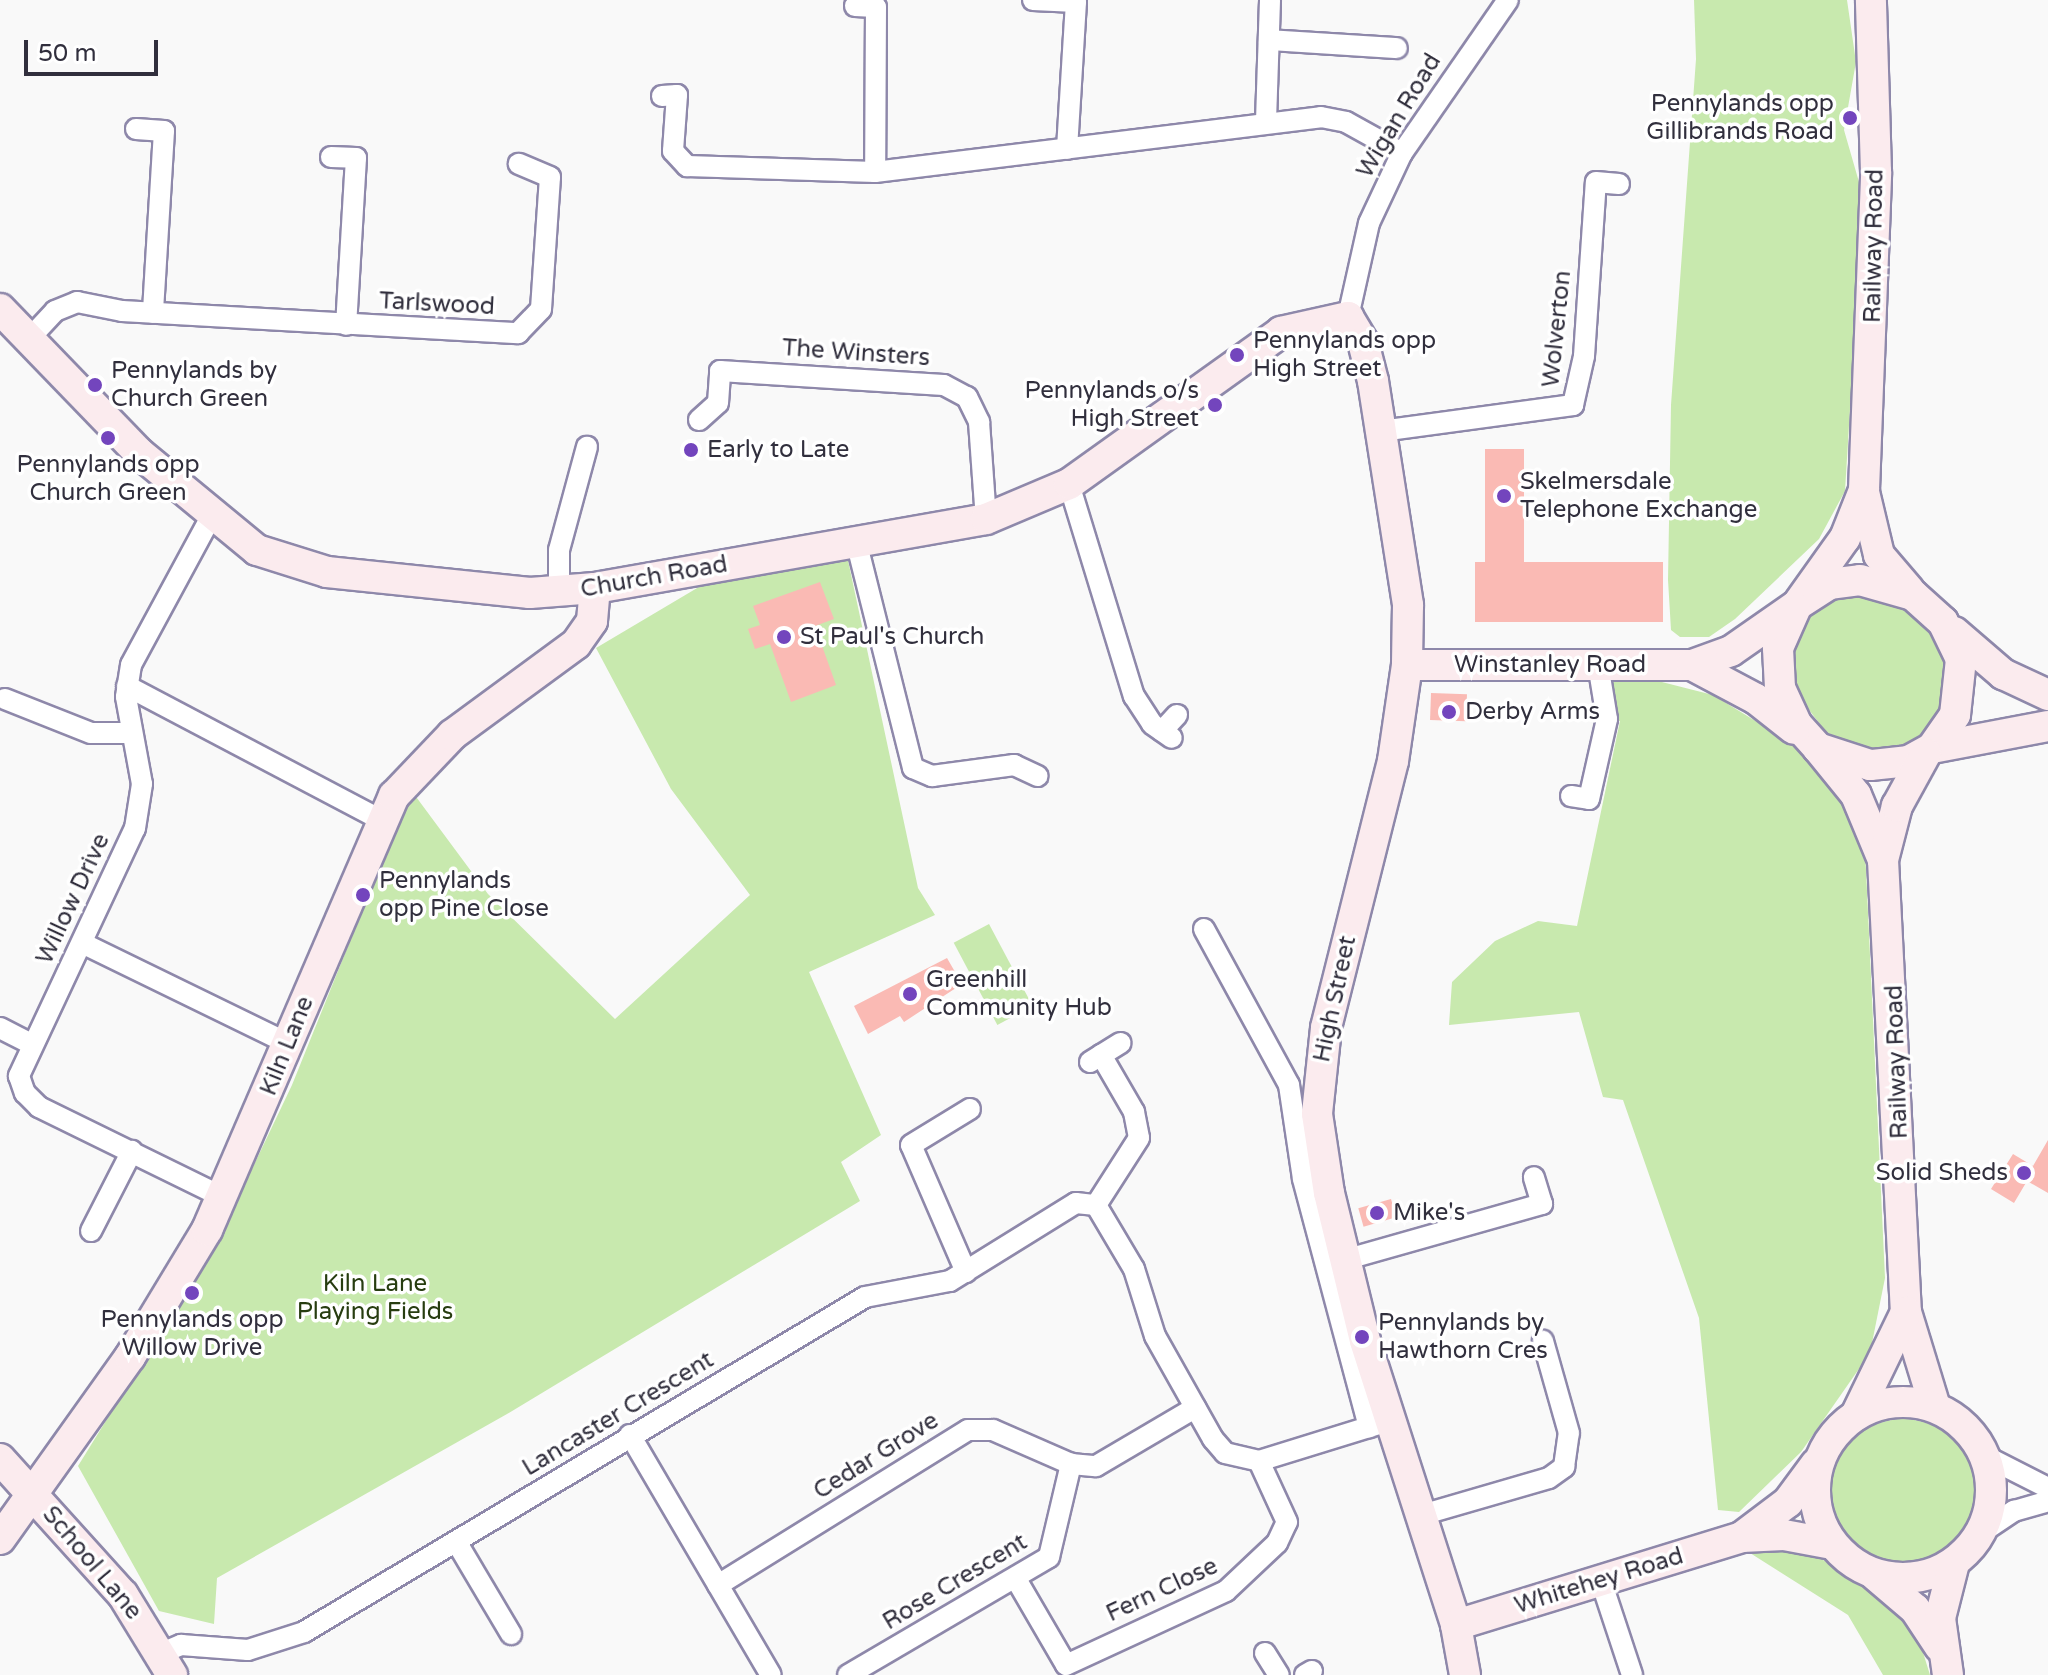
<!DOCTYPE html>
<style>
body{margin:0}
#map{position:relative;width:2048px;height:1675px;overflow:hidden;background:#f9f9f9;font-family:"Varela Round",sans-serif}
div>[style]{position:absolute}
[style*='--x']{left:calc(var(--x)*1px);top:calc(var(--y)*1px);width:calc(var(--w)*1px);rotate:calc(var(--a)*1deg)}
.green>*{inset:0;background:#c8e9ae;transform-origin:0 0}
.round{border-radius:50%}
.building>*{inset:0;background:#fabab4;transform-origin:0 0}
.roads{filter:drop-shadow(2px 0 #8e88aa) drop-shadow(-2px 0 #8e88aa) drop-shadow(0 2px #8e88aa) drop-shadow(0 -2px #8e88aa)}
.street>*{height:20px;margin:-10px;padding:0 10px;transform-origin:10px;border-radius:10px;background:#fff}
.secondary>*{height:30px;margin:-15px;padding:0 15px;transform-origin:15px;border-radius:15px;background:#fbebee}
.secondary>.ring{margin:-15px;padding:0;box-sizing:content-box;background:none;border:30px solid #fbebee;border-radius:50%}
.dots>*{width:22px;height:22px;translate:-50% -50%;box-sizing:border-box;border:4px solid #fff;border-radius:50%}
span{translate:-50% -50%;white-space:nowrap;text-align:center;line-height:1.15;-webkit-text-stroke:7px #fff;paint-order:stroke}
.poi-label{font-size:24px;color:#312f3d}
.right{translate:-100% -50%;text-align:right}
.left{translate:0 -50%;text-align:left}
.street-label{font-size:24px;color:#312f3d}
.park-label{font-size:24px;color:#273d10}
.scale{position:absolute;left:24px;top:40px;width:134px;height:36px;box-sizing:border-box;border:4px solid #312f3d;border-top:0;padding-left:10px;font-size:24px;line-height:28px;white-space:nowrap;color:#312f3d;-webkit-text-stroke:6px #fff;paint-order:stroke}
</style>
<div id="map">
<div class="green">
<i style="clip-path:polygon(1694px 0,1847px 0,1856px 62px,1844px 130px,1863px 196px,1845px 491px,1819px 539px,1735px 619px,1709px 637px,1680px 637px,1671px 630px,1668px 580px,1671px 405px,1696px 59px)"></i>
<i style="clip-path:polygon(846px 551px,918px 888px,935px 915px,809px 972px,881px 1135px,841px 1162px,860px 1201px,507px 1414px,217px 1578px,214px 1624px,159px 1611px,78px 1466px,219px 1238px,292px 1085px,411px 790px,488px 894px,615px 1019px,750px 895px,671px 789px,596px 648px,714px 578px)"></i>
<i style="clip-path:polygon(1857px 592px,1903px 604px,1930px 630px,1947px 660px,1945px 707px,1922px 738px,1904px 748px,1874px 754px,1829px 736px,1793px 689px,1790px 657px,1806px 618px,1834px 598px)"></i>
<i style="clip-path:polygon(1654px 680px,1713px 695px,1819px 760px,1865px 848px,1885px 1278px,1870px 1353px,1801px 1452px,1739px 1512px,1718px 1510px,1699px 1318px,1623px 1100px,1603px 1097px,1579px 1012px,1449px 1025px,1452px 982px,1495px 941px,1538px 921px,1577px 926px,1620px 721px,1607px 719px,1608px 682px)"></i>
<i style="left:989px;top:924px;width:93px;height:40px;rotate:62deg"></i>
<i class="round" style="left:1831px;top:1419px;width:144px;height:144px"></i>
<i style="clip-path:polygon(1739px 1546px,1809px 1551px,1899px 1608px,1917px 1633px,1930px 1675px,1883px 1675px,1848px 1615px)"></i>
</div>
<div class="building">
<i style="clip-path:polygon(1485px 449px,1524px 449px,1524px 562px,1663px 562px,1663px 622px,1475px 622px,1475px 562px,1485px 562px)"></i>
<i style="clip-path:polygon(820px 582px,834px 619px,815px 626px,836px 685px,791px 702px,770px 644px,755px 649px,748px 629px,760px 625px,753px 606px)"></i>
<i style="left:1431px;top:693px;width:36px;height:27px;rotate:2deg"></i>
<i style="clip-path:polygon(947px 958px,962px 984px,904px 1022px,900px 1016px,868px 1034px,854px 1006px)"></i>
<i style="clip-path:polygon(2048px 1140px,2048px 1193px,2027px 1181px,2014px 1203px,1991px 1189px,2013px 1154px,2033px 1166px)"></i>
<i style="left:1391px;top:1199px;width:19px;height:34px;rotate:74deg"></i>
</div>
<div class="roads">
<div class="street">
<i style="--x:1033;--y:0;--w:43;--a:2.7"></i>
<i style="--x:1076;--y:2;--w:147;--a:93.5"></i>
<i style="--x:855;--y:6;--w:21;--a:3"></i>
<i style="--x:876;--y:7;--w:165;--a:90.3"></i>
<i style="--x:1269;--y:40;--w:128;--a:3.6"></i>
<i style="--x:662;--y:96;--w:15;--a:-4"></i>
<i style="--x:677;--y:95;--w:56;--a:94.1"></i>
<i style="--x:673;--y:151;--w:21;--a:47"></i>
<i style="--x:687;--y:166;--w:188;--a:1.8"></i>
<i style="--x:875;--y:172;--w:449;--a:-7"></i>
<i style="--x:1321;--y:117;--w:25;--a:11"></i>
<i style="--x:1346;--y:122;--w:64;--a:29"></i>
<i style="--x:1266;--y:121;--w:121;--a:-88.1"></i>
<i style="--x:136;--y:129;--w:28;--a:4"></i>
<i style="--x:164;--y:131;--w:182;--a:93.5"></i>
<i style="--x:331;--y:157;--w:25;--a:2"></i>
<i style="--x:356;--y:158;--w:167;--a:93.4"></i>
<i style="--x:1348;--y:317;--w:96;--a:-77.4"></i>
<i style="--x:1369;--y:223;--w:77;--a:-64.8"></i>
<i style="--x:1402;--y:153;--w:186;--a:-55.3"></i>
<i style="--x:29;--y:339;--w:38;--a:-47"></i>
<i style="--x:55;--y:311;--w:24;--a:-22"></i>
<i style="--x:77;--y:302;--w:46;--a:11.3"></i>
<i style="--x:122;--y:311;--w:397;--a:3.2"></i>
<i style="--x:518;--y:333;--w:33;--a:-46"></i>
<i style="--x:541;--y:309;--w:132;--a:-86.1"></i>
<i style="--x:550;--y:177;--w:34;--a:-157"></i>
<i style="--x:699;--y:420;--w:25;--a:-42"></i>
<i style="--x:718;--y:403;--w:32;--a:-86"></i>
<i style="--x:720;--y:371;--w:224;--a:3.6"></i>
<i style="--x:944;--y:385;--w:26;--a:28"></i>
<i style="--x:967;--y:397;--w:28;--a:64"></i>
<i style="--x:979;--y:422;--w:97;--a:85.9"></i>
<i style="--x:1381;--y:431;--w:194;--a:-7.7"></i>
<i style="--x:1573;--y:405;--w:50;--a:-77.3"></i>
<i style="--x:1584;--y:356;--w:174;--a:-86.1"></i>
<i style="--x:1596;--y:182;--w:23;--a:5"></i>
<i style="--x:1069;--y:484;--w:222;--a:73"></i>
<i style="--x:1134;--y:696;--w:33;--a:57"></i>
<i style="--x:1152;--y:724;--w:24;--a:35"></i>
<i style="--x:212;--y:515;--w:170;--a:118.4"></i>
<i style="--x:131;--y:665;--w:32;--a:99"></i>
<i style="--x:126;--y:697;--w:88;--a:79.6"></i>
<i style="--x:142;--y:784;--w:45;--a:99"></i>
<i style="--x:135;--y:828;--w:274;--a:115.1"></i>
<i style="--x:19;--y:1076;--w:18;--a:71"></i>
<i style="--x:25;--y:1093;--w:20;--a:45"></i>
<i style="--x:39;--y:1107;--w:205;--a:26.1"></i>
<i style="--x:857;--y:545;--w:230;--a:75.9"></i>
<i style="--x:913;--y:768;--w:21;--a:23"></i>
<i style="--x:932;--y:776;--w:83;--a:-7.6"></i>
<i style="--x:1014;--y:765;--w:26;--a:25"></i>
<i style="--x:559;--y:593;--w:43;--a:-90"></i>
<i style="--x:559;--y:550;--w:107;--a:-74.8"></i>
<i style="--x:127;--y:686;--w:287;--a:27.8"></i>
<i style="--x:5;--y:699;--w:92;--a:21.6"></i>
<i style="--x:91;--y:733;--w:41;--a:0"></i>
<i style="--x:1162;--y:731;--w:22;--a:-47"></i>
<i style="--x:1571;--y:796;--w:18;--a:9"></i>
<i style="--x:1589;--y:799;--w:82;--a:-77.3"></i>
<i style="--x:1607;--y:719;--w:56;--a:-99.3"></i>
<i style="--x:1204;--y:929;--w:178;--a:61.4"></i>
<i style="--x:1289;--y:1085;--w:95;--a:81.5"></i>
<i style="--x:1303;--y:1179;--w:257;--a:75.1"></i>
<i style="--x:82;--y:943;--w:230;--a:26"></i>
<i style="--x:0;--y:1028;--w:36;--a:27"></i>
<i style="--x:1101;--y:1055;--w:66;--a:59.9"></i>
<i style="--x:1134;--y:1112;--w:26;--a:79"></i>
<i style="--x:1139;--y:1138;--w:80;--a:122.7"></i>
<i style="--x:1096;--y:1205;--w:74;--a:59.3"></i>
<i style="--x:1134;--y:1269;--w:70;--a:72.6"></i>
<i style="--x:1155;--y:1336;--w:118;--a:60.6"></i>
<i style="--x:1213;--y:1439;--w:18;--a:49"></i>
<i style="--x:1225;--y:1453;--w:35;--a:13"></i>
<i style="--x:1259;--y:1461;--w:135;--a:-17.2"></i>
<i style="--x:1090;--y:1062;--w:36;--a:-32"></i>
<i style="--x:91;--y:1231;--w:90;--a:-62.9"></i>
<i style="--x:1344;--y:1260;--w:206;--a:-15.8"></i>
<i style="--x:1542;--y:1204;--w:28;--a:-107"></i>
<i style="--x:966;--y:1272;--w:138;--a:-113.4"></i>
<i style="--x:911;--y:1145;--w:69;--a:-31.4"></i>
<i style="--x:630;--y:1435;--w:278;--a:59.6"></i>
<i style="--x:1985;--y:1456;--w:71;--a:26.9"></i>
<i style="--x:1418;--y:1516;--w:136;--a:-16.2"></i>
<i style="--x:1549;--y:1478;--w:19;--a:-36"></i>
<i style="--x:1564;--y:1467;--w:34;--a:-82"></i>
<i style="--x:1569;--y:1433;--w:96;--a:-105.8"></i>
<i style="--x:1981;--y:1533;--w:40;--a:-34"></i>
<i style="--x:2014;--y:1511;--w:35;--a:-16"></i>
<i style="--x:457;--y:1543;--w:106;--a:59.3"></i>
<i style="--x:1016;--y:1579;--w:99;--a:59.8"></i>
<i style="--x:1066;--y:1665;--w:176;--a:-24.8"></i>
<i style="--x:1226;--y:1591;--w:70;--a:-43.3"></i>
<i style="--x:1277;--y:1543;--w:23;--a:-65"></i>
<i style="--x:1287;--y:1522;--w:67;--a:-114.7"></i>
<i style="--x:1601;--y:1581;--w:99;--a:71.7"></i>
<i style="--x:718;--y:1585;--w:294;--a:-31.8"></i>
<i style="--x:968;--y:1430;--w:25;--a:0"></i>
<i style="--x:993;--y:1430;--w:85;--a:23.6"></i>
<i style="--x:162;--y:1653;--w:21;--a:-23"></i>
<i style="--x:181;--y:1645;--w:67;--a:4.3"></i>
<i style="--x:248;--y:1650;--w:59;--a:-17.8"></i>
<i style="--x:304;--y:1632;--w:653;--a:-30.84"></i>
<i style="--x:865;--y:1297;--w:86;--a:-10.7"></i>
<i style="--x:950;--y:1281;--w:148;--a:-31.8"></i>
<i style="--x:1076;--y:1203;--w:20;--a:6"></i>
<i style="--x:1265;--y:1653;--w:26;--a:58"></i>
<i style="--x:848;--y:1675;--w:233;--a:-30.4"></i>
<i style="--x:1049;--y:1557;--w:96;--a:-76.7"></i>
<i style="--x:1071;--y:1464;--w:25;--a:5"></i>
<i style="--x:1096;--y:1466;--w:115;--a:-30.4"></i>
<i style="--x:1305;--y:1675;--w:8;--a:-30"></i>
</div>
<div class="secondary">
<i style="--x:0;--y:309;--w:199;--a:46"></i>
<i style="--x:138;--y:452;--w:154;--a:39.5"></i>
<i style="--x:257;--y:550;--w:73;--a:17.4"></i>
<i style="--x:327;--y:572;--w:204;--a:5.9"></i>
<i style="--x:530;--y:593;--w:65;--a:-4.4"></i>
<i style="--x:595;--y:588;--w:397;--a:-10"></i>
<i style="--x:986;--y:519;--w:90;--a:-22.9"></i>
<i style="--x:1069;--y:484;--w:261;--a:-35.6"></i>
<i style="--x:1281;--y:332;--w:69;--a:-12.6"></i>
<i style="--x:1348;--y:317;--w:29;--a:59"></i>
<i style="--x:1363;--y:342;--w:40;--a:75.6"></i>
<i style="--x:1373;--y:381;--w:227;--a:81.1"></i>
<i style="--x:1408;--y:605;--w:60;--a:91"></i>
<i style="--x:1407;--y:665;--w:97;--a:98.3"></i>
<i style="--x:1393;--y:761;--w:275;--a:104.1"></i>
<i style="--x:1326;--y:1028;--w:86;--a:96"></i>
<i style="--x:1317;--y:1114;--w:80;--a:81.4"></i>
<i style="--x:1329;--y:1193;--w:152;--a:76.3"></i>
<i style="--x:1365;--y:1341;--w:298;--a:72.2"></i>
<i style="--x:1456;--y:1625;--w:51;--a:79.8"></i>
<i style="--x:1864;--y:492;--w:65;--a:76.6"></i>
<i style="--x:1879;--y:555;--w:46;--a:49.4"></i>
<i style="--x:1860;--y:580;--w:55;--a:15.8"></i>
<i style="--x:1913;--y:595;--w:40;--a:42"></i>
<i style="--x:1943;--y:622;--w:41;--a:64.1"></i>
<i style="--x:1961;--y:659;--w:56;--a:96.1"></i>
<i style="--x:1955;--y:715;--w:40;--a:124.9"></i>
<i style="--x:1932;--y:748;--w:26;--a:151"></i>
<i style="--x:1909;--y:761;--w:39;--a:174"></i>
<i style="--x:1870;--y:765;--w:55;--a:-161.9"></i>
<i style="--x:1818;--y:748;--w:31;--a:-132"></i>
<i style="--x:1797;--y:725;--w:41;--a:-114.7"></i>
<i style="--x:1780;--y:688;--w:40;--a:-92.9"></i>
<i style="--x:1778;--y:648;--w:47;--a:-66.2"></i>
<i style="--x:1797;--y:605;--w:38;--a:-33"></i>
<i style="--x:1829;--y:584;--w:31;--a:-7"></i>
<i style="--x:1800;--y:601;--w:77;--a:-54.5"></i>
<i style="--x:1845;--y:538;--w:52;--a:-68.4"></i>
<i style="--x:1864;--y:490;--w:318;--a:-87.8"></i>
<i style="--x:1876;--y:172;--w:172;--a:-91.7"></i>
<i style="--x:1954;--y:632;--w:65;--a:40.6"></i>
<i style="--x:2003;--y:674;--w:50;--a:25"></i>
<i style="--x:1407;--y:665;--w:285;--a:0"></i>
<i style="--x:1692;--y:665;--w:72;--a:28"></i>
<i style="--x:1756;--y:699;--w:48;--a:38.3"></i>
<i style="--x:1692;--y:665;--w:41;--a:-19.7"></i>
<i style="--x:1731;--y:651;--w:77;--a:-34.9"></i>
<i style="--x:1818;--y:748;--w:60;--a:51"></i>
<i style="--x:1856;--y:795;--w:70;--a:67.4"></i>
<i style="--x:1883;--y:860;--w:453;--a:87.1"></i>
<i style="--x:1906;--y:1312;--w:99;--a:73"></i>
<i style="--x:1932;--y:748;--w:118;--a:-10.7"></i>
<i style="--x:1883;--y:860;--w:56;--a:-75.5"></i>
<i style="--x:1897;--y:806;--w:60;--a:-61.3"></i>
<i class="ring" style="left:1815px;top:1402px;width:146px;height:146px"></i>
<i style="--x:1856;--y:1415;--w:114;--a:-64.1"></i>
<i style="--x:0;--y:1459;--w:183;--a:47.9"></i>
<i style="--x:123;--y:1595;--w:94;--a:58.5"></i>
<i style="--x:1743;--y:1536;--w:56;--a:-37.1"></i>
<i style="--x:1788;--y:1502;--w:47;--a:-53.6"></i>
<i style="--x:0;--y:1539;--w:224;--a:-54.5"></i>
<i style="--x:130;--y:1357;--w:149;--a:-58.8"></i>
<i style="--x:207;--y:1230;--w:473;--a:-66.7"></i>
<i style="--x:394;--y:796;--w:84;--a:-46.4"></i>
<i style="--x:452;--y:735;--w:154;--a:-36.3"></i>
<i style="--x:576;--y:644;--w:28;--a:-55"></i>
<i style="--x:592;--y:621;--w:33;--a:-85"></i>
<i style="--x:1875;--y:1575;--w:52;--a:40.4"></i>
<i style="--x:1915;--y:1609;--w:45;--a:56.7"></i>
<i style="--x:1456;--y:1625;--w:299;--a:-17.1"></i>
<i style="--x:1742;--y:1537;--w:42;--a:-2.7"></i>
<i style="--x:1784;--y:1535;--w:49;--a:10.6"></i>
<i style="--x:1948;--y:1675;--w:58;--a:-98"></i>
<i style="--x:1940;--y:1618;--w:57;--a:-75.7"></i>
</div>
</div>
<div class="dots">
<i style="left:1850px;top:118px;background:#7345bd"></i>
<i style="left:1237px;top:355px;background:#7345bd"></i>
<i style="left:95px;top:385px;background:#7345bd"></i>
<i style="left:1215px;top:405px;background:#7345bd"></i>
<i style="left:108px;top:438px;background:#7345bd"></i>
<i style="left:691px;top:450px;background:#7345bd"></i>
<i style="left:1504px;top:496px;background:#7345bd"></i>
<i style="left:784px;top:637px;background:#7345bd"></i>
<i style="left:1449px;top:712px;background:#7345bd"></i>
<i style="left:363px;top:895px;background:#7345bd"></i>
<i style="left:910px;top:994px;background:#7345bd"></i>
<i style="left:2024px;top:1173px;background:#7345bd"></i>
<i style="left:1377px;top:1213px;background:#7345bd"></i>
<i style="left:192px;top:1293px;background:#7345bd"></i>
<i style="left:1362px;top:1337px;background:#7345bd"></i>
</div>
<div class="poi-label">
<span class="right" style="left:1834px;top:118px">Pennylands opp<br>Gillibrands Road</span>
<span class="left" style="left:1253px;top:355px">Pennylands opp<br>High Street</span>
<span class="left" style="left:111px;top:385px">Pennylands by<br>Church Green</span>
<span class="right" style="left:1199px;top:405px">Pennylands o/s<br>High Street</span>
<span class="left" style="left:707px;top:450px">Early to Late</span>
<span style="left:108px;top:479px">Pennylands opp<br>Church Green</span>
<span class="left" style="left:1520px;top:496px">Skelmersdale<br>Telephone Exchange</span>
<span class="left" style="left:800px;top:637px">St Paul's Church</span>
<span class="left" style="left:1465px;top:712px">Derby Arms</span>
<span class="left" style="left:379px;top:895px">Pennylands<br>opp Pine Close</span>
<span class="left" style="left:926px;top:994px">Greenhill<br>Community Hub</span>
<span class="right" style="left:2008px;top:1173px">Solid Sheds</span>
<span class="left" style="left:1393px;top:1213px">Mike's</span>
<span style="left:192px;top:1334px">Pennylands opp<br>Willow Drive</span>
<span class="left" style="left:1378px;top:1337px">Pennylands by<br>Hawthorn Cres</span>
</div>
<div class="street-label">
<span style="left:1399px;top:116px;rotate:-59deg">Wigan Road</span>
<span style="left:1874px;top:246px;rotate:-89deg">Railway Road</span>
<span style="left:437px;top:304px;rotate:3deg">Tarlswood</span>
<span style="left:1557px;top:329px;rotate:-84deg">Wolverton</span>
<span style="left:856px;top:353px;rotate:4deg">The Winsters</span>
<span style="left:654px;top:577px;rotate:-10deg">Church Road</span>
<span style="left:1550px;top:665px">Winstanley Road</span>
<span style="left:73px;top:899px;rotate:-65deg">Willow Drive</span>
<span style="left:1335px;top:999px;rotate:-78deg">High Street</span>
<span style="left:287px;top:1046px;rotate:-68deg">Kiln Lane</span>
<span style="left:1897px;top:1062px;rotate:-92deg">Railway Road</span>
<span style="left:618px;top:1414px;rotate:-31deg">Lancaster Crescent</span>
<span style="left:876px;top:1456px;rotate:-32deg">Cedar Grove</span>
<span style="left:92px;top:1563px;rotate:50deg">School Lane</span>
<span style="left:1599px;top:1581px;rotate:-17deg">Whitehey Road</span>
<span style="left:955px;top:1582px;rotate:-31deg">Rose Crescent</span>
<span style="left:1162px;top:1590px;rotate:-25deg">Fern Close</span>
</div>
<div class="park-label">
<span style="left:375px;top:1298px">Kiln Lane<br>Playing Fields</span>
</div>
<div class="scale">50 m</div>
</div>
